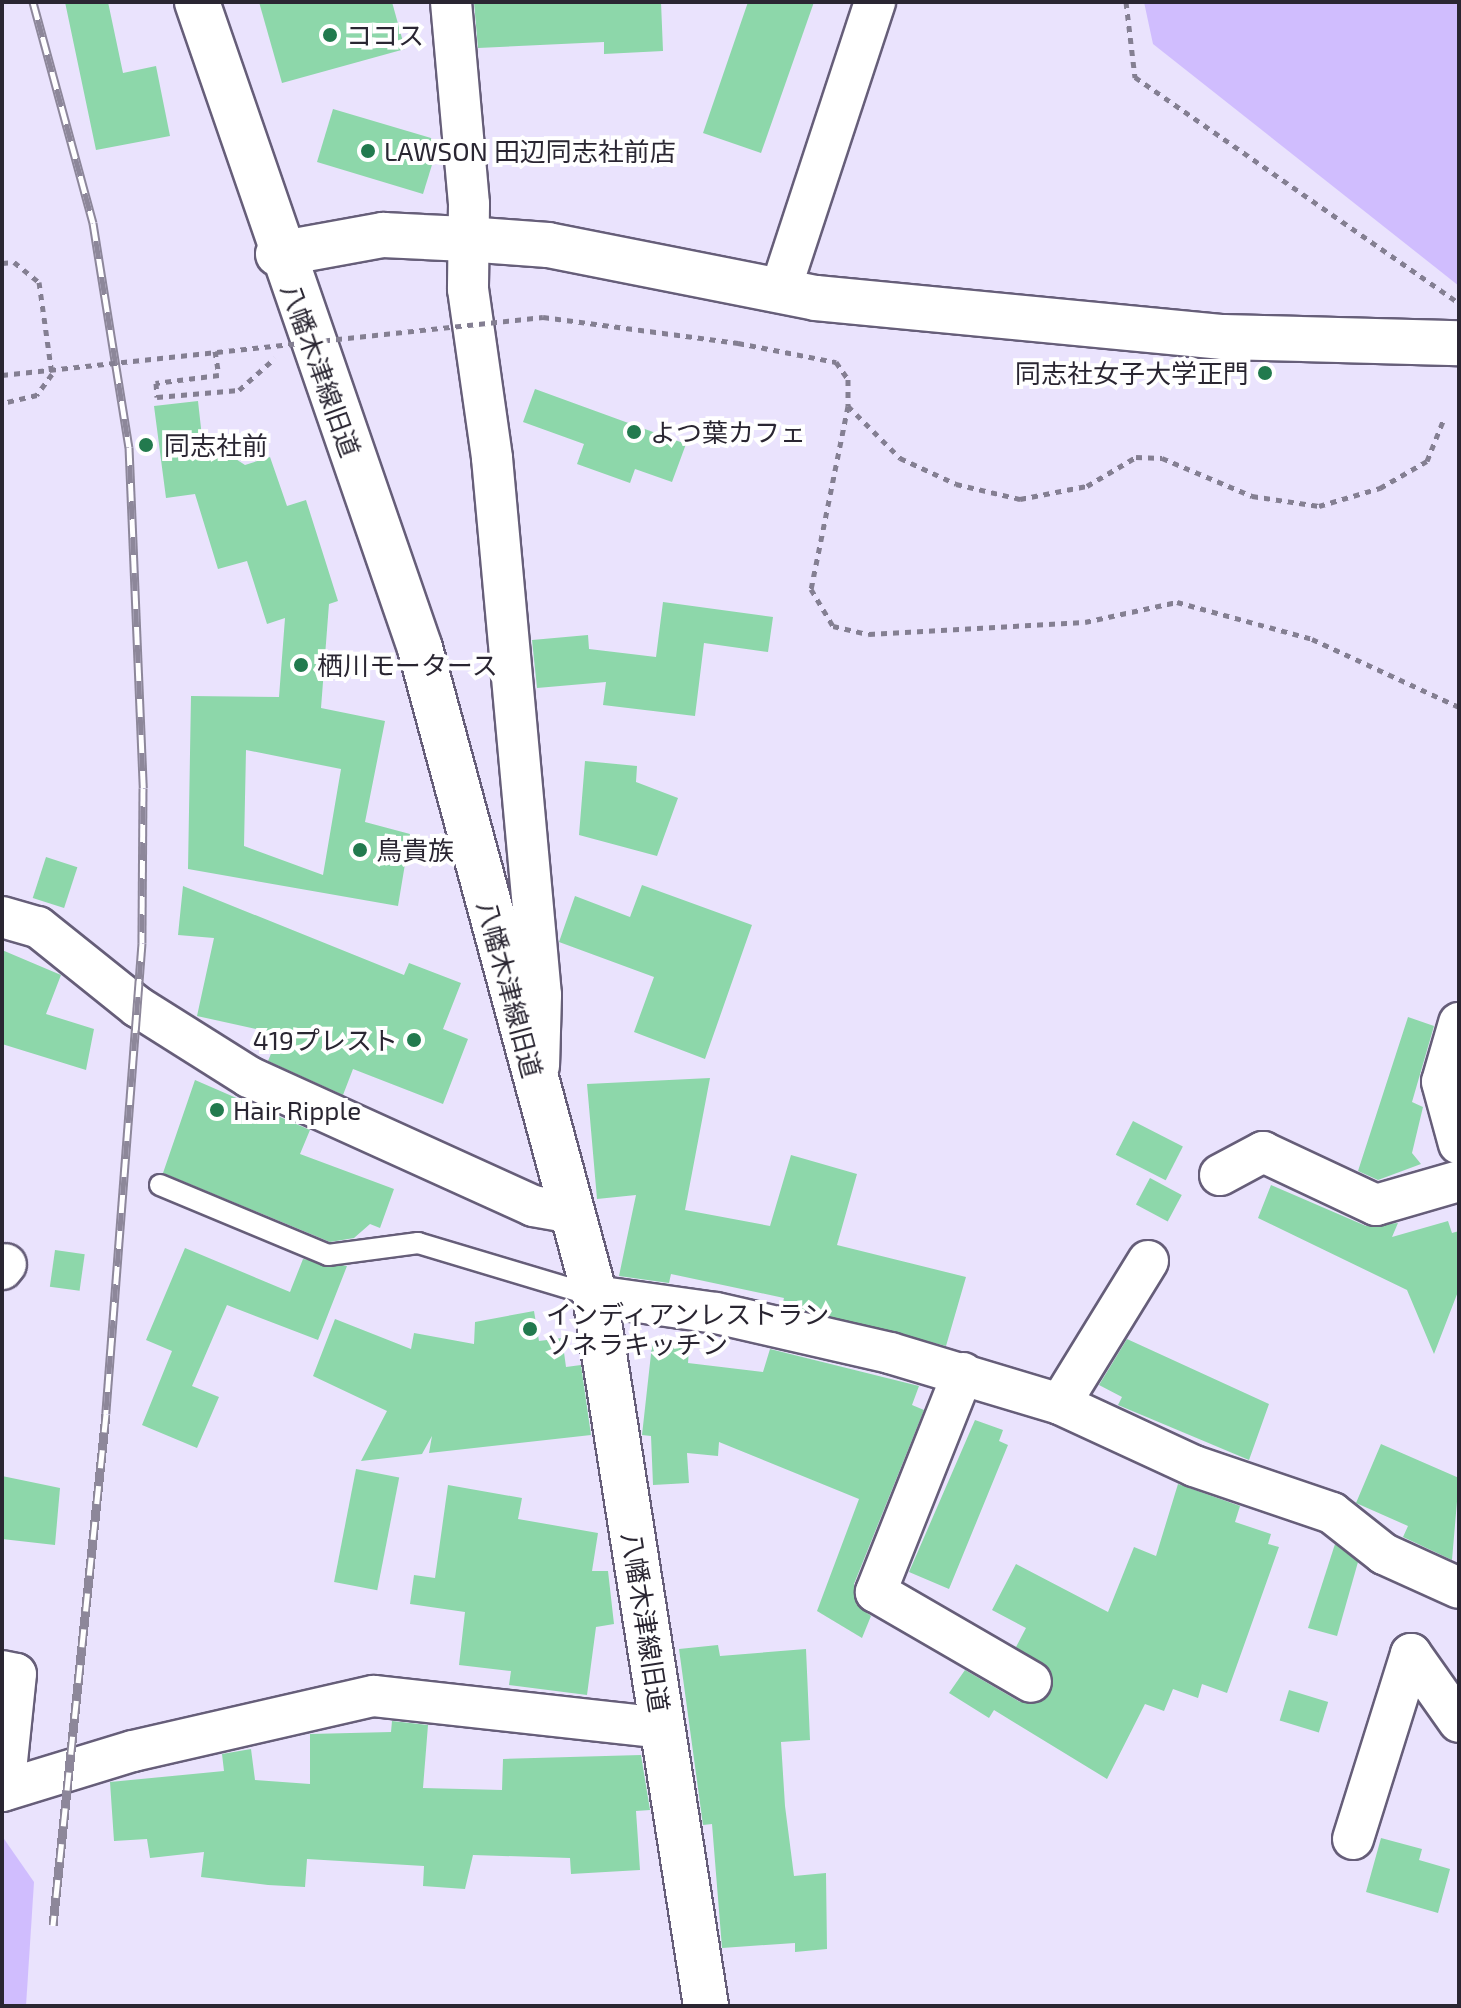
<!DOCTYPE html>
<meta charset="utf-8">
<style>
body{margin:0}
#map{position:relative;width:1461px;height:2008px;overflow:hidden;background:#eae3fd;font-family:"Exo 2","Noto Sans JP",sans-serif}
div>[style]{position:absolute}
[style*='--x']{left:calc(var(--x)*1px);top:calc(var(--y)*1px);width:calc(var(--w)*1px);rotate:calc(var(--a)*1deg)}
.green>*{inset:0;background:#d0bdfe}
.building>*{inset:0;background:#8dd7aa;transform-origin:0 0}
.path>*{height:5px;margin-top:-2.5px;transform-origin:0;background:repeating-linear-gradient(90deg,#847f92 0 6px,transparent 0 12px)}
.roads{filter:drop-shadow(2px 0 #665e79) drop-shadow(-2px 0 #665e79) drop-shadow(0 2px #665e79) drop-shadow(0 -2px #665e79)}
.service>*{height:20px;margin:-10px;padding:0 10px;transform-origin:10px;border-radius:10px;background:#fff}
.minor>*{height:40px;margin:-20px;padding:0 20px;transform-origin:20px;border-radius:20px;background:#fff}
.tertiary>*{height:44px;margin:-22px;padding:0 22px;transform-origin:22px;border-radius:22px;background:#fff}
.rail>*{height:9px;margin-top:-4.5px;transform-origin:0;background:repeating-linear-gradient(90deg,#fff 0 18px,#8d879a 0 36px);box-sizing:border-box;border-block:2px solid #8d879a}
.path-bridge>*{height:5px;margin-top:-2.5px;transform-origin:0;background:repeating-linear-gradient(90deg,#847f92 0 6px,transparent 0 12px)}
.dots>*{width:22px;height:22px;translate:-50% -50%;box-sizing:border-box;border:4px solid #fff;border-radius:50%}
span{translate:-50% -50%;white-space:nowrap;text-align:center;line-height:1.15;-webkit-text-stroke:8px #fff;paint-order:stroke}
.poi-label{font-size:26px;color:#2a2632}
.left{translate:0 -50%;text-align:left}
.right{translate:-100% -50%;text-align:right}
.street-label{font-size:26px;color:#2a2632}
.frame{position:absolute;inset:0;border:4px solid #2a2632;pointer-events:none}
</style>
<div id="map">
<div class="green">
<i style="clip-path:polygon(1144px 2px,1459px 2px,1459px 286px,1153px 44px)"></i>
<i style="clip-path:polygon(2px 1836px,34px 1882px,26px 2006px,2px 2006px)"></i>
</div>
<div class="building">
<i style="clip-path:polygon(65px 2px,108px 2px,123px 73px,156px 66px,170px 136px,96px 150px)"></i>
<i style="clip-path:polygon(259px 2px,392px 2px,405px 49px,282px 83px)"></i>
<i style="clip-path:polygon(474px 2px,661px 2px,663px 51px,604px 54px,604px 42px,478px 48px)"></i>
<i style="clip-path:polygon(748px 2px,814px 2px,761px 153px,703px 133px)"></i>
<i style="clip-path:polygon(333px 109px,431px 138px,435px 155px,423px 194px,317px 162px)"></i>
<i style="clip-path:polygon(535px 389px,686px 444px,672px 482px,635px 469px,630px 483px,577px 464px,584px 444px,523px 422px)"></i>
<i style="clip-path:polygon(evenodd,198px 401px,202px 437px,245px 465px,270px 457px,287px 506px,306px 500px,338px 601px,329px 604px,321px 708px,385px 721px,365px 822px,410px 834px,398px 906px,188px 869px,191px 696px,279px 697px,285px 618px,267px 624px,247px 561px,218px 569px,195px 494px,166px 498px,154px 406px,198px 401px,246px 750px,341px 769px,323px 875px,244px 846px,246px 750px)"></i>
<i style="clip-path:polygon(663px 602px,773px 617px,768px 652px,704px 643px,695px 716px,603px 705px,606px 682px,537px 688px,532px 640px,588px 635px,589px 649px,656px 657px)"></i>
<i style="clip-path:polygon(585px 761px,637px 766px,636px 782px,678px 798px,657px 856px,579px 835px)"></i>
<i style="left:46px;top:857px;width:33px;height:43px;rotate:18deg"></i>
<i style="clip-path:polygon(642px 885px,752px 925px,705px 1059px,634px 1032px,654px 977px,559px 942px,575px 896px,630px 917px)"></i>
<i style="clip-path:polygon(183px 886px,404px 975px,409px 963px,461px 983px,443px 1029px,468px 1039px,443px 1104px,353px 1069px,343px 1095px,268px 1061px,279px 1034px,197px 1016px,214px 938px,178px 935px)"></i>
<i style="clip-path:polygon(2px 950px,61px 975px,46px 1014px,94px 1029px,86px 1070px,2px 1044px)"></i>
<i style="clip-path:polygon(1408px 1017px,1434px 1026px,1412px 1102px,1423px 1107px,1412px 1153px,1421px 1164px,1378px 1180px,1358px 1171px)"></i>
<i style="clip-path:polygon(710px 1078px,685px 1210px,770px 1226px,791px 1155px,857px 1174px,837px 1245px,966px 1277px,946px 1346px,782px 1305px,784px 1298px,671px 1274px,669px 1283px,619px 1276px,636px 1195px,597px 1199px,587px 1084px)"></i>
<i style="clip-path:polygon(195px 1080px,310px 1130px,300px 1154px,394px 1189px,380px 1228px,370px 1224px,354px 1238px,330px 1242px,163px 1173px)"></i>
<i style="left:1133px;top:1121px;width:56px;height:38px;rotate:27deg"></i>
<i style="left:1150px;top:1178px;width:36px;height:30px;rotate:28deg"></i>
<i style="clip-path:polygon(1271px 1185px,1366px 1226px,1398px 1223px,1392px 1237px,1448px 1221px,1452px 1233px,1459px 1231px,1459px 1289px,1434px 1354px,1407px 1290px,1258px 1218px)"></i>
<i style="clip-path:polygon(185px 1248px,290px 1292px,303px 1259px,347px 1266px,318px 1340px,227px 1305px,192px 1386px,219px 1397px,197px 1448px,142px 1425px,172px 1351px,146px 1340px)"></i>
<i style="left:55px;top:1250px;width:30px;height:37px;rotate:8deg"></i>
<i style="clip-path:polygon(534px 1311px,539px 1341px,562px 1338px,566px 1367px,581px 1365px,591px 1435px,429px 1453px,432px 1436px,422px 1454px,361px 1461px,387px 1411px,313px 1376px,335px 1319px,411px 1349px,414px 1333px,474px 1344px,475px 1322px)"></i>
<i style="clip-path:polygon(1127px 1339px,1269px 1404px,1249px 1460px,1118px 1405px,1122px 1397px,1099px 1385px)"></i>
<i style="clip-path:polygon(652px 1345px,689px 1349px,688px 1363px,763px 1372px,770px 1349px,919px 1386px,912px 1405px,924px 1410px,854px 1584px,856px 1604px,871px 1616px,862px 1638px,817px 1611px,859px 1499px,719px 1442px,718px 1456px,687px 1453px,689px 1483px,653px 1485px,651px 1436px,642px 1435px)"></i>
<i style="clip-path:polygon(975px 1420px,1003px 1430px,999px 1441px,1008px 1445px,949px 1589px,909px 1572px)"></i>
<i style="clip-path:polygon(1381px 1444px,1459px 1478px,1452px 1560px,1403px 1537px,1408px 1526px,1356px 1503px)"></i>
<i style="left:356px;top:1469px;width:44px;height:115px;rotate:11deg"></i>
<i style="clip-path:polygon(2px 1476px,60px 1488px,55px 1545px,2px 1539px)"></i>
<i style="clip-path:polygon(1178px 1484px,1240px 1506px,1235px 1522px,1271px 1534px,1268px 1544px,1279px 1547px,1227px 1693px,1202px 1684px,1198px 1698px,1173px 1689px,1164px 1711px,1145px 1704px,1107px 1779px,994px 1710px,989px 1718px,949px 1693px,965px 1670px,1020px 1702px,1043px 1701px,1051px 1671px,1016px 1647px,1026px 1628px,992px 1610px,1016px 1564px,1108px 1612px,1134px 1547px,1156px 1556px)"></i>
<i style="clip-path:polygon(448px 1485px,522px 1498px,518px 1519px,598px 1533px,592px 1571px,608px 1571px,614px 1624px,596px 1627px,587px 1695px,509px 1685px,511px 1671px,459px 1665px,465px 1612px,410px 1604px,414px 1575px,435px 1578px)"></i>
<i style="clip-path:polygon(1335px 1544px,1358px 1562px,1337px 1636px,1308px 1628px)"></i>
<i style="clip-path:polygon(718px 1645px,720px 1656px,806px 1649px,810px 1740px,781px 1742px,785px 1806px,794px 1876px,826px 1873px,827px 1949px,795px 1952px,795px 1943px,722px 1948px,712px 1824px,703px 1825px,679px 1649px)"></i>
<i style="left:1289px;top:1690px;width:41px;height:32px;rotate:17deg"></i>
<i style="clip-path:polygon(392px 1721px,428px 1725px,423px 1788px,502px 1790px,503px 1759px,641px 1755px,650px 1810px,636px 1811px,640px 1870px,571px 1874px,570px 1858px,473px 1855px,465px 1889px,423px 1886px,424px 1866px,307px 1859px,305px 1887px,268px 1885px,201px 1877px,204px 1852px,150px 1858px,147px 1839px,114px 1841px,110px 1782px,224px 1771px,222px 1754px,251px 1749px,255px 1780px,310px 1784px,310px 1734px,391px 1732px)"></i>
<i style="clip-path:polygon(1381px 1838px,1422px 1849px,1419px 1860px,1450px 1869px,1438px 1913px,1366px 1892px)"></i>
</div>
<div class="path">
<i style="--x:1126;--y:2;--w:76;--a:83.2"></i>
<i style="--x:1135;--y:77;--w:391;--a:34.9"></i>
<i style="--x:2;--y:263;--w:12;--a:-5"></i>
<i style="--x:14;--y:262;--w:32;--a:39"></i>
<i style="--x:39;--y:282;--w:93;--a:82"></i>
<i style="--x:52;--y:374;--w:26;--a:126"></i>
<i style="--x:37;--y:395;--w:36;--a:167"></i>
<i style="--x:738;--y:343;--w:100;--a:11"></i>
<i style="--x:836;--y:362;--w:21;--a:55"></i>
<i style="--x:848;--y:379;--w:27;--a:90"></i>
<i style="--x:848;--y:406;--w:74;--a:45"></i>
<i style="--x:900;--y:458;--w:62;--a:24.9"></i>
<i style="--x:956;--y:484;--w:66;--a:13.2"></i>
<i style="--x:1020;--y:499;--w:68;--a:-11"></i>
<i style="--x:1087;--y:486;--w:57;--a:-30.6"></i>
<i style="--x:1136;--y:457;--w:26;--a:2"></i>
<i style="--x:1162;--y:458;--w:98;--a:22.9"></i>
<i style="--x:1252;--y:496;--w:68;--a:8.5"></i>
<i style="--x:1319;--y:506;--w:64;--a:-16.4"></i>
<i style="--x:1380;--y:488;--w:54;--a:-29.9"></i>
<i style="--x:1427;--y:461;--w:43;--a:-68.2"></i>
<i style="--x:215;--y:351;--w:24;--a:81"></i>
<i style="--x:219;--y:375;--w:64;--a:172.8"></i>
<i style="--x:156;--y:383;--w:14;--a:86"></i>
<i style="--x:157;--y:397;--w:82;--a:-4.9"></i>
<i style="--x:239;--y:390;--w:48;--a:-41.6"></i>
<i style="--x:848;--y:406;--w:187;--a:101.4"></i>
<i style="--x:811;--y:589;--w:43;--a:59.3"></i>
<i style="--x:833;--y:626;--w:37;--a:13"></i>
<i style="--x:869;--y:634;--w:216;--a:-3.2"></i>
<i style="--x:1085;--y:622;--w:94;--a:-12.3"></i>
<i style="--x:1177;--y:602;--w:140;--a:15.3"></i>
<i style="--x:1312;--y:639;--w:162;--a:24.8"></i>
</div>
<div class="roads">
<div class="service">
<i style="--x:160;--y:1185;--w:182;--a:22.6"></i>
<i style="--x:328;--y:1255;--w:91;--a:-7.6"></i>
<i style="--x:418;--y:1243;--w:185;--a:16.7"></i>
</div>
<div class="minor">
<i style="--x:451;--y:2;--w:203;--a:84.9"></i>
<i style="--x:469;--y:204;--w:85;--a:90.7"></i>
<i style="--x:468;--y:289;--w:171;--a:81.9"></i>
<i style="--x:492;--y:458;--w:539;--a:84.79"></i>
<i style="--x:541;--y:995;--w:71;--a:91.6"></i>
<i style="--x:780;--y:291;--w:304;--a:-71.8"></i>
<i style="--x:2;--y:917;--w:37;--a:16"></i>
<i style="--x:38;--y:927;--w:128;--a:38.7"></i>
<i style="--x:138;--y:1007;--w:131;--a:32.2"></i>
<i style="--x:249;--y:1077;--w:312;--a:24.4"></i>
<i style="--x:533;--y:1206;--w:36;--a:10"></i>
<i style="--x:1459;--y:1023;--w:61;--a:106.1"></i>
<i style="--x:1442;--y:1082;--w:64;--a:74.7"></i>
<i style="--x:1220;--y:1175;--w:49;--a:-28.1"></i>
<i style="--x:1263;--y:1152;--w:125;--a:25.1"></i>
<i style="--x:1376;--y:1205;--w:86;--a:-16.1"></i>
<i style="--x:2;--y:1269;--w:6;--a:-51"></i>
<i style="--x:595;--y:1296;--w:122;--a:8"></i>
<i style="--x:716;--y:1313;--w:179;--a:12.9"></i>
<i style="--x:890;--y:1353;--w:177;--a:16.7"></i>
<i style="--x:1060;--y:1404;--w:148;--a:24.8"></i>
<i style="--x:1194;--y:1466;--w:146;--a:18.8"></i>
<i style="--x:1332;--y:1513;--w:66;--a:38.3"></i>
<i style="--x:1384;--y:1554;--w:82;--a:24.4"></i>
<i style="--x:963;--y:1373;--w:236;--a:111.7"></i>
<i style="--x:876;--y:1592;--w:179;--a:30.1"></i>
<i style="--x:1060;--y:1404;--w:168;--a:-58.4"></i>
<i style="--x:2;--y:1671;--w:14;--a:12"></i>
<i style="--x:16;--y:1674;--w:117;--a:95.9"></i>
<i style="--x:2;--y:1791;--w:137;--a:-17"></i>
<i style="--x:133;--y:1751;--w:247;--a:-12.9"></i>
<i style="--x:374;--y:1696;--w:290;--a:6.3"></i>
<i style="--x:1353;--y:1839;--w:194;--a:-72.6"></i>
<i style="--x:1411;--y:1654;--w:83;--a:54.8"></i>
</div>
<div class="tertiary">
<i style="--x:197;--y:2;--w:683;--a:70.96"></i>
<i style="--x:420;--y:648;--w:671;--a:74.89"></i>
<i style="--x:595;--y:1296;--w:719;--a:81.11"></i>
<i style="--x:278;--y:254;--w:107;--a:-10.3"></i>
<i style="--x:383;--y:235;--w:83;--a:2.8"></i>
<i style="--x:466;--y:239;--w:82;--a:4.2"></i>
<i style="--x:548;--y:245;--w:273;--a:11.2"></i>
<i style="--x:816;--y:298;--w:409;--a:5.5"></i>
<i style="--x:1223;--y:337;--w:236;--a:1.5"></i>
</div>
</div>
<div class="rail">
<i style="--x:33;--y:2;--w:229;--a:74.8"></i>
<i style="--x:93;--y:223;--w:227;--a:80.9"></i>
<i style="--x:129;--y:447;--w:341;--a:87.6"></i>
<i style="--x:143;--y:788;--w:155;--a:90.4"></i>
<i style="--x:142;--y:943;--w:472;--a:94.4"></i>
<i style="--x:106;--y:1414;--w:514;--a:95.92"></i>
</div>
<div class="path-bridge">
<i style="--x:2;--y:375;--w:544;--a:-6.12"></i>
<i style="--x:543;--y:317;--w:197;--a:7.6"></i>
</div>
<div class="dots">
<i style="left:330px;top:35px;background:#227a4e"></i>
<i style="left:368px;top:151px;background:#227a4e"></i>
<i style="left:1265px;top:373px;background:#227a4e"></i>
<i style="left:634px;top:432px;background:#227a4e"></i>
<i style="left:146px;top:445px;background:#227a4e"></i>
<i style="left:301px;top:665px;background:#227a4e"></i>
<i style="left:360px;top:850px;background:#227a4e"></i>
<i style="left:414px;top:1040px;background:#227a4e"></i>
<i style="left:217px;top:1110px;background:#227a4e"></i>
<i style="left:530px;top:1329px;background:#227a4e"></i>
</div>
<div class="poi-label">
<span class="left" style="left:346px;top:35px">ココス</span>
<span class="left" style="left:384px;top:151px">LAWSON 田辺同志社前店</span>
<span class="right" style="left:1249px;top:373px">同志社女子大学正門</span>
<span class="left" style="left:650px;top:432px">よつ葉カフェ</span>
<span class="left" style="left:164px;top:445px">同志社前</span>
<span class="left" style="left:317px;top:665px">栖川モータース</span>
<span class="left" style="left:376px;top:850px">鳥貴族</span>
<span class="right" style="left:398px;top:1040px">419プレスト</span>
<span class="left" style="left:233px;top:1110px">Hair Ripple</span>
<span class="left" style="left:546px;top:1329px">インディアンレストラン<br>ソネラキッチン</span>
</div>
<div class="street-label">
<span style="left:321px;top:370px;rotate:70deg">八幡木津線旧道</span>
<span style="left:510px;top:989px;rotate:75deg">八幡木津線旧道</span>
<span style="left:646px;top:1622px;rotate:81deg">八幡木津線旧道</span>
</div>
<div class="frame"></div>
</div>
